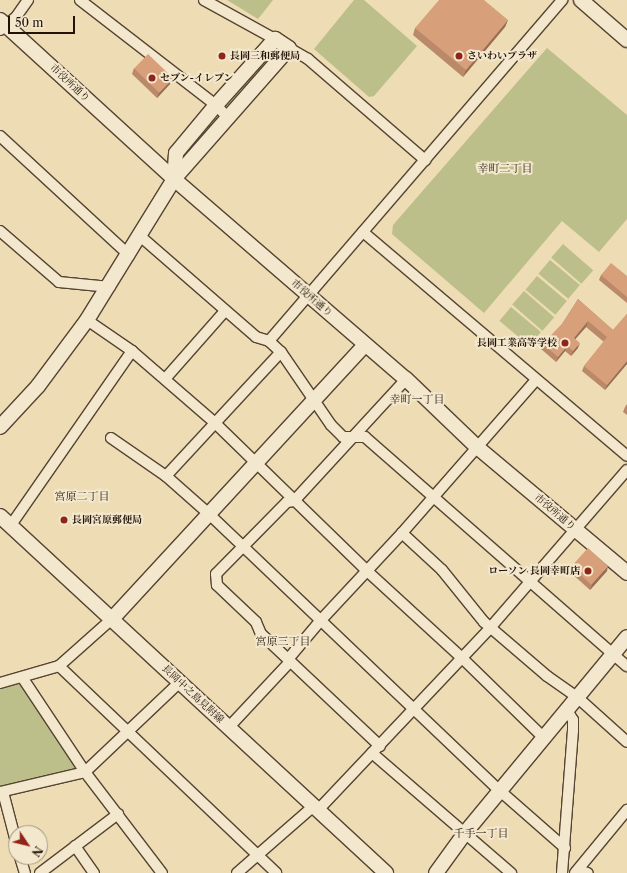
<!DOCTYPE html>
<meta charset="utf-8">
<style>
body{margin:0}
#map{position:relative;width:627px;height:873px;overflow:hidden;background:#eddcb4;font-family:"Libre Caslon Text","Noto Serif JP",serif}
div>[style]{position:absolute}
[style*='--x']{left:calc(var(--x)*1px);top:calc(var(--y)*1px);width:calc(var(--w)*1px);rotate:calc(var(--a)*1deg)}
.green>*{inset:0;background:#bcbf8a;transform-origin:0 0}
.roads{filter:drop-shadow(1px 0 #564432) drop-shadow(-1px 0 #564432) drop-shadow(0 1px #564432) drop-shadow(0 -1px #564432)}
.street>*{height:10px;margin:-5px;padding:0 5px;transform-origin:5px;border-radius:5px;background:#f3e8ce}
.secondary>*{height:14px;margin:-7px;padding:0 7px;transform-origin:7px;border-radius:7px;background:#f3e8ce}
.wall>*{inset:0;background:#ba896a}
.shaded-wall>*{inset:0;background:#976f56}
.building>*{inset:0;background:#d89f7b;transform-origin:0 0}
.dots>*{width:11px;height:11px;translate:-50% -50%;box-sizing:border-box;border:2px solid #f3e8ce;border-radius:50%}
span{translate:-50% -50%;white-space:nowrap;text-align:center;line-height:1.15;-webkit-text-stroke:4px #f3e8ce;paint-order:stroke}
.poi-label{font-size:10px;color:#231206;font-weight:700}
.left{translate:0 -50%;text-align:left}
.right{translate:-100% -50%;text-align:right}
.street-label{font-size:10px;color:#231206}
.neighbourhood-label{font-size:11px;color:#231206}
.north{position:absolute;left:8px;top:825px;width:40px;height:40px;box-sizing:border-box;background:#f3e8ce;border:1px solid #a0927e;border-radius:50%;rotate:125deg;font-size:11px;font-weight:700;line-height:16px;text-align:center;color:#231206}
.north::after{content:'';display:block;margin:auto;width:14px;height:18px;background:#8f2418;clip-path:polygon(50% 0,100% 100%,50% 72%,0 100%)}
.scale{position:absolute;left:8px;top:16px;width:67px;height:18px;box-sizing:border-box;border:2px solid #231206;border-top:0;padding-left:5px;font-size:12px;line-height:14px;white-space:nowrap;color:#231206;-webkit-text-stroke:3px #f3e8ce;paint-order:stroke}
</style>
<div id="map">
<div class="green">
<i style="clip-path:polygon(227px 0,273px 0,258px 19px)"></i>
<i style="clip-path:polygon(354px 0,364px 0,417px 46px,374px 96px,369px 97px,314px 49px)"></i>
<i style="clip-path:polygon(547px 48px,627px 115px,627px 219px,599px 252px,562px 221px,484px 313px,392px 234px,393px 225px)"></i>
<i style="left:563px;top:244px;width:40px;height:18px;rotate:41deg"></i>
<i style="left:550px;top:260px;width:39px;height:18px;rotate:40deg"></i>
<i style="left:537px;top:276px;width:39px;height:18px;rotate:40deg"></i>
<i style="left:524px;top:291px;width:40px;height:18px;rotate:41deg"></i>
<i style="left:511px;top:307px;width:39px;height:18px;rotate:40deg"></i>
<i style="clip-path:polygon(22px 683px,78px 769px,0 787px,0 689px)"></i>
</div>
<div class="roads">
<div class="street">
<i style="--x:80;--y:0;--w:172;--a:37.7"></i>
<i style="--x:216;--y:105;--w:16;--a:47"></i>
<i style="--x:204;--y:0;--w:81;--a:28.8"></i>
<i style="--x:0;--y:30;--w:21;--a:-39"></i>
<i style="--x:16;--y:17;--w:21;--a:-55"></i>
<i style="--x:289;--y:48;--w:22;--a:30"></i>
<i style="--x:308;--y:59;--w:155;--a:40.8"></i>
<i style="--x:0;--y:136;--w:176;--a:42.7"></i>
<i style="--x:0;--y:231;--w:78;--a:40.8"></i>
<i style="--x:59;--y:282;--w:51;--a:5.6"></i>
<i style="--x:363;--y:232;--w:346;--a:40.3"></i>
<i style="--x:140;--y:236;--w:154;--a:41"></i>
<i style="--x:256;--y:337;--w:14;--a:17"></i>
<i style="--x:269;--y:341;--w:16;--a:43"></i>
<i style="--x:281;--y:352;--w:88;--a:55.6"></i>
<i style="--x:331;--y:425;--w:17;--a:45"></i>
<i style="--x:343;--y:437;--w:22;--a:0"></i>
<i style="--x:365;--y:437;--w:348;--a:41.2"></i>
<i style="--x:87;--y:320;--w:55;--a:34.6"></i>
<i style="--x:132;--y:351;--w:110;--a:40.9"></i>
<i style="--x:215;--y:423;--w:211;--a:44.2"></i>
<i style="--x:366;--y:570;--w:130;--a:42.5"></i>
<i style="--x:462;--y:658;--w:113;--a:44.3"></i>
<i style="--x:269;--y:341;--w:450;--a:-49.3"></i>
<i style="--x:165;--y:379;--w:91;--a:-48.6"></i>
<i style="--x:111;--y:438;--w:67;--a:34.6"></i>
<i style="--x:166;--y:476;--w:57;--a:41.5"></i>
<i style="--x:209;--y:514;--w:400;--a:43.6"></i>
<i style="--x:499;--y:790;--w:88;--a:41.3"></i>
<i style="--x:166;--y:476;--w:169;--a:-47.2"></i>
<i style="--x:11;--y:525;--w:212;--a:-55.2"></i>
<i style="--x:402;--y:533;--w:54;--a:42.8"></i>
<i style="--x:442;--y:570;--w:67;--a:51.1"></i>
<i style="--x:484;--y:622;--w:83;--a:40.6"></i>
<i style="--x:547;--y:676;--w:37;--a:35"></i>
<i style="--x:577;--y:697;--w:67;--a:42"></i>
<i style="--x:59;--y:666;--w:300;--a:43.6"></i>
<i style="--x:22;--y:677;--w:114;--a:56.4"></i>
<i style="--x:85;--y:772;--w:127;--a:52.7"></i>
<i style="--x:0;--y:683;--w:61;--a:-16.1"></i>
<i style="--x:59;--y:666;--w:71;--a:-41.6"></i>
<i style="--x:229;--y:727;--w:86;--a:-46.9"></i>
<i style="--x:288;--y:664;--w:6;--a:-81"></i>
<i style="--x:289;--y:658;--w:50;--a:-49.9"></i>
<i style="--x:321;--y:620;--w:119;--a:-47"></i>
<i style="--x:402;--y:533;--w:203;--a:-48.8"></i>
<i style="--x:380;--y:746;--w:163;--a:-136.7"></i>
<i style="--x:261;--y:634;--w:13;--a:-113"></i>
<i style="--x:256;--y:622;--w:54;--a:-136.5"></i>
<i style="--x:217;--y:585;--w:11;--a:-95"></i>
<i style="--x:216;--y:574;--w:101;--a:-45.4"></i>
<i style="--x:287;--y:502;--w:7;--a:-8"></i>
<i style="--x:294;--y:501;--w:166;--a:-47.4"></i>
<i style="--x:372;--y:753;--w:184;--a:40.8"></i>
<i style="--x:0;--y:792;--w:87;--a:-13.2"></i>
<i style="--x:85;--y:772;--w:131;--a:-43.5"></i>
<i style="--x:3;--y:792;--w:52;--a:75.4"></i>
<i style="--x:319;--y:809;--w:249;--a:-46.6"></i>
<i style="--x:490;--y:628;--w:209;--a:-49.1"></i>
<i style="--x:75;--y:846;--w:33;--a:55"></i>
<i style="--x:20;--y:857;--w:17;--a:73"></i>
<i style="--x:578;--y:870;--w:10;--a:17"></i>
<i style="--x:40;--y:873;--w:98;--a:-37.1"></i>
<i style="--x:237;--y:873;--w:103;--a:-41.1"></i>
<i style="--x:562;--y:873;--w:142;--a:-85.6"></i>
<i style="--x:573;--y:731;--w:11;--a:-90"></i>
<i style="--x:573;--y:720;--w:12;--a:-121"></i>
<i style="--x:575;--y:873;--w:82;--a:-50.5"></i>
</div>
<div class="secondary">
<i style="--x:581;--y:0;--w:61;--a:41"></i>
<i style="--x:0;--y:20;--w:236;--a:42.4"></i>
<i style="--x:174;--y:179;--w:306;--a:40.8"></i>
<i style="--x:406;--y:379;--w:98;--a:43.8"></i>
<i style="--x:477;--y:447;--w:196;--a:40"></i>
<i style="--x:0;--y:427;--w:56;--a:-47.2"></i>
<i style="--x:38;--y:386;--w:82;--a:-53.4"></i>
<i style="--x:87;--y:320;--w:166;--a:-58.3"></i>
<i style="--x:174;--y:179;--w:174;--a:-48.7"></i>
<i style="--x:289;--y:48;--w:17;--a:-147"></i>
<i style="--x:275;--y:39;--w:89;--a:131.8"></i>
<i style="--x:216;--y:105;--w:62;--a:129.8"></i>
<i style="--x:176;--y:153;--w:26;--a:94"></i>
<i style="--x:0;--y:516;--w:526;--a:42.76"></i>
<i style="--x:112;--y:619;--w:373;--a:-47.3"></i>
<i style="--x:436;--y:873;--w:49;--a:-54.1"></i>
<i style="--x:465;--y:833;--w:254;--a:-50.4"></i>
</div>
</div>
<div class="wall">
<i style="clip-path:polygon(508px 20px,505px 27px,463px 77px,413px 35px,415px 28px)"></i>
<i style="clip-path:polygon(134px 68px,171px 83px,157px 98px,132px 74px)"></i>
<i style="clip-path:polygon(601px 275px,627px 276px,627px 303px,599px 280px)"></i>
<i style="clip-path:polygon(578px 299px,613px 330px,627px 314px,627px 364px,605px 390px,582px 371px,584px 366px,604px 342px,586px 327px,575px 339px,578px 348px,571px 356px,565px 351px,556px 362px,541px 349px,543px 344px,562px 324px)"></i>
<i style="clip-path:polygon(627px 404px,627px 415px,623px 412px,625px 407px)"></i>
<i style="clip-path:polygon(571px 566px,607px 571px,590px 590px,570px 572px)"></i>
</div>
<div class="shaded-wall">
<i style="clip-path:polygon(508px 20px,505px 27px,463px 77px,466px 70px)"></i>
<i style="clip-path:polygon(173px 78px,171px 83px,157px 98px,159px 92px)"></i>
<i style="clip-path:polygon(588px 321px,586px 327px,572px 343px,574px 338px)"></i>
<i style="clip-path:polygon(580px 343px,578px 348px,571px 356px,573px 351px)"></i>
<i style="clip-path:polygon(567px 346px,565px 351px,556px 362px,558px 357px)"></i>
<i style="clip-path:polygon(627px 361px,627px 364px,605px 390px,607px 385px)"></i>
<i style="clip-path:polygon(608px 566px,607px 571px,590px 590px,592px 584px)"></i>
</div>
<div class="building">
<i style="clip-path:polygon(439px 0,484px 0,508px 20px,466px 70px,415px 28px)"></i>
<i style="left:148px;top:54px;width:35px;height:20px;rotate:44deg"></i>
<i style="clip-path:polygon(611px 263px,627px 276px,627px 297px,601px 275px)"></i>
<i style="clip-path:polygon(578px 299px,613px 330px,627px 314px,627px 361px,607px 385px,584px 366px,607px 337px,588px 321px,574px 338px,580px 343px,573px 351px,567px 346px,558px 357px,543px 344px,562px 324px)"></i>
<i style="left:588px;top:548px;width:27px;height:25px;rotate:42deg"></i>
</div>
<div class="dots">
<i style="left:222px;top:56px;background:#8f2418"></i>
<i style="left:459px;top:56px;background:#8f2418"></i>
<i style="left:152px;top:78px;background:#8f2418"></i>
<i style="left:565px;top:343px;background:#8f2418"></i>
<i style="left:64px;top:520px;background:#8f2418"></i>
<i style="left:588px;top:571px;background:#8f2418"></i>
</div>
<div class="poi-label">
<span class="left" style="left:230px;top:56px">長岡三和郵便局</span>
<span class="left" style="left:467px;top:56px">さいわいプラザ</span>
<span class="left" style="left:160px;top:78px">セブン-イレブン</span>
<span class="right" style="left:557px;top:343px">長岡工業高等学校</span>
<span class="left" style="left:72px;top:520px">長岡宮原郵便局</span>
<span class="right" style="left:580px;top:571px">ローソン 長岡幸町店</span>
</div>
<div class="street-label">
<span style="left:70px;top:83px;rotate:43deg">市役所通り</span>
<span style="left:312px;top:298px;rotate:41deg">市役所通り</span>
<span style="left:555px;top:512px;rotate:40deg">市役所通り</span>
<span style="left:193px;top:694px;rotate:43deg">長岡中之島見附線</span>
</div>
<div class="neighbourhood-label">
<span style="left:505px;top:168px">幸町二丁目</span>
<span style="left:417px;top:399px">幸町一丁目</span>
<span style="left:82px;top:496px">宮原二丁目</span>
<span style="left:283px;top:641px">宮原三丁目</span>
<span style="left:481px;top:833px">千手一丁目</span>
</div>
<div class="north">N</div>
<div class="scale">50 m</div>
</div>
